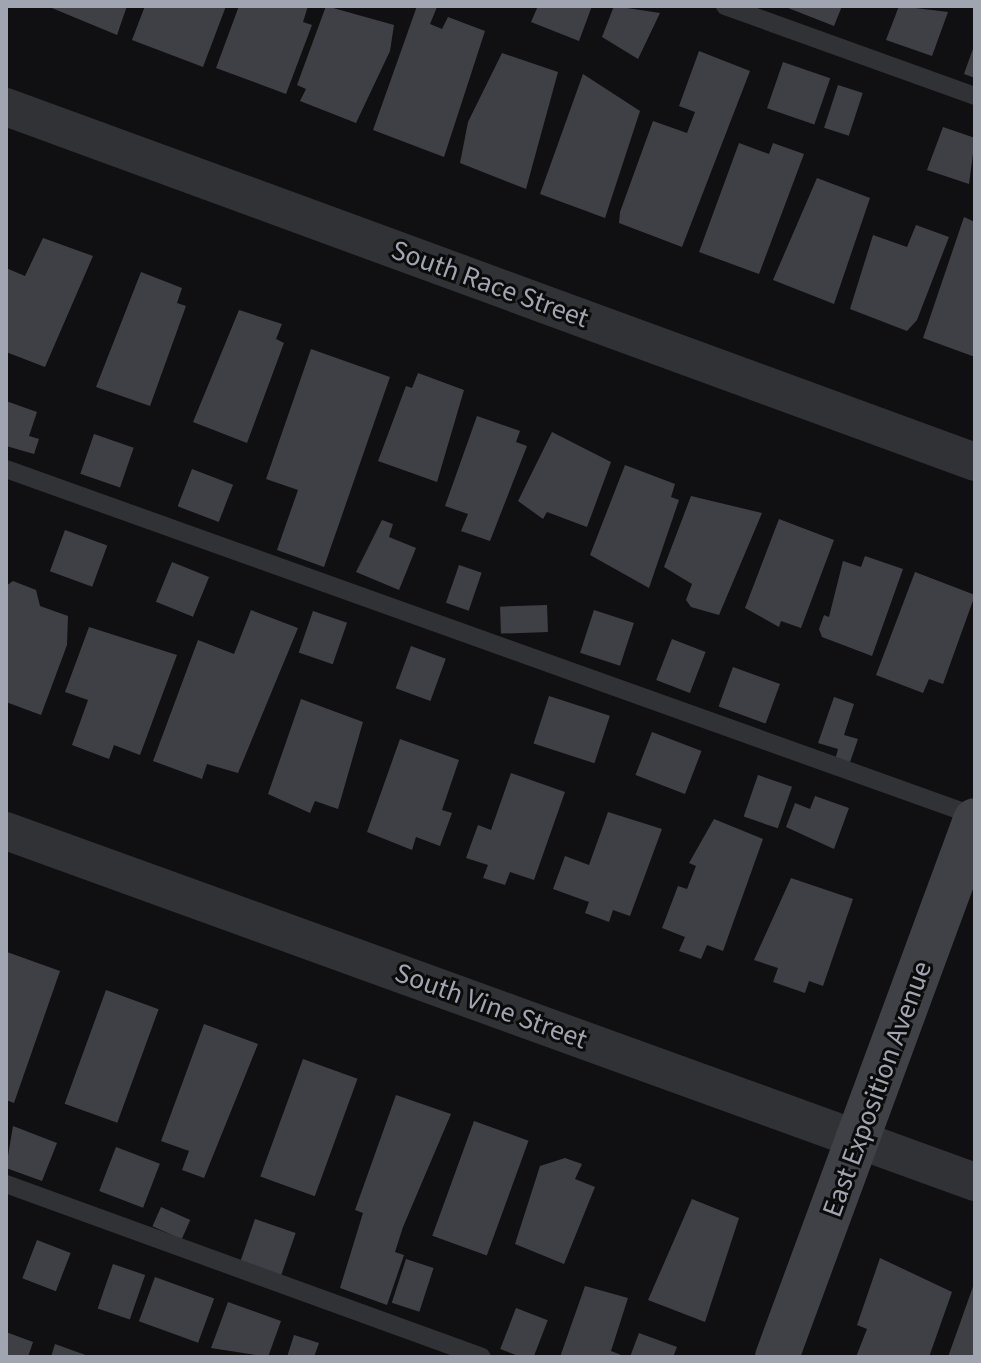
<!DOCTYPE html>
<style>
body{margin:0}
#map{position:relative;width:981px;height:1363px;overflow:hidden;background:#101012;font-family:"Source Sans 3",sans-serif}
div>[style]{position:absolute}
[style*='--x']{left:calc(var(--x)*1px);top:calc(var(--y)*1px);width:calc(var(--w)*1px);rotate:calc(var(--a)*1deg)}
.building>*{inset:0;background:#3f4045;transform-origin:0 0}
.lane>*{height:18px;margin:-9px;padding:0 9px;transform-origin:9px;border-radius:9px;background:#313236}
.street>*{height:38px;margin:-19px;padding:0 19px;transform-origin:19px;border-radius:19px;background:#313236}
.secondary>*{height:44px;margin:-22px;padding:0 22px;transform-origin:22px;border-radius:22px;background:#3f4146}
span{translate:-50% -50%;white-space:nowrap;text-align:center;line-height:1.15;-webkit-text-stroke:6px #0b0b0c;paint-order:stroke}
.street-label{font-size:28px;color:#a1a5b2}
.frame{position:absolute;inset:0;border:8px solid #a1a5b2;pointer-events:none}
</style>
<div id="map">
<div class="building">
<i style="clip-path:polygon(47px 6px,127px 6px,117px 35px)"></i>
<i style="clip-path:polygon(145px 6px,226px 6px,203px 67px,132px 40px)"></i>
<i style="clip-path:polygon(239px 6px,308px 6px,303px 22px,312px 25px,286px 94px,216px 68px)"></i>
<i style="clip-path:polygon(326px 6px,394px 25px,390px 51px,356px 123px,300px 101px,306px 89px,297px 85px)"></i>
<i style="clip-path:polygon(417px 6px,437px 7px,430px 24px,442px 29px,448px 17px,485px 31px,444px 157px,373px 130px)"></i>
<i style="clip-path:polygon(538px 6px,592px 6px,579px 41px,531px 22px)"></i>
<i style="clip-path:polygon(614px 6px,660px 13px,638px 59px,602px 37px)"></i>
<i style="clip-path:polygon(783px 6px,842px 6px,834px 26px)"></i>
<i style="clip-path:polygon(899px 6px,948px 12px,932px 56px,886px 40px)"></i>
<i style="clip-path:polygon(975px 43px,975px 78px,964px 74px)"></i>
<i style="clip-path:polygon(699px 51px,750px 71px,682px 247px,619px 223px,620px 212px,653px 121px,687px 133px,695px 112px,679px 106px)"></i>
<i style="clip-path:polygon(502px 53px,558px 72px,526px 189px,460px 163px,468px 122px)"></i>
<i style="left:783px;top:62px;width:50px;height:49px;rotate:19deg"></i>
<i style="clip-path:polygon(583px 74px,640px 111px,605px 218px,540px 194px)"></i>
<i style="left:838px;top:85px;width:26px;height:45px;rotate:18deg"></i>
<i style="clip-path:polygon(943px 127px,975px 138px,969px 184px,927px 170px)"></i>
<i style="clip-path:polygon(739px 143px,769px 154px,773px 143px,804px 154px,759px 274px,699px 252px)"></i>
<i style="clip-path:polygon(817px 178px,870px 198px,834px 304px,773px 280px)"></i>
<i style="clip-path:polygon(964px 217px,975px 222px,975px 357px,923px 338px)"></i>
<i style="clip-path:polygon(916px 225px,949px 237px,917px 320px,907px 331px,850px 309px,873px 235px,907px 247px)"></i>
<i style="clip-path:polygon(43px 238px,93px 256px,45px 367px,6px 352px,6px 268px,25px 276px)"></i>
<i style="clip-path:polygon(141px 272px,182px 288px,177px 303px,186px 306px,150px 406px,96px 387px)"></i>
<i style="clip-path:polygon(239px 310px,282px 324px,276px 339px,284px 343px,247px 443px,193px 422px)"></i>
<i style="clip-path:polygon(311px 349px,390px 377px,324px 567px,277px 550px,298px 490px,266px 479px)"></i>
<i style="clip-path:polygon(418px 373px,464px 390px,437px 482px,378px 461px,406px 386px,412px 388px)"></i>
<i style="clip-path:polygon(6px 401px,37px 412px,29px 436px,39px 439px,34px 454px,6px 446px)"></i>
<i style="clip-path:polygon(477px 416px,520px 431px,516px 442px,527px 446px,490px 541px,461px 531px,468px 514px,445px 506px)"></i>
<i style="clip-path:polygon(552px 432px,611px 462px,587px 527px,547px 512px,543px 519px,518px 501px)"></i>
<i style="left:94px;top:434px;width:42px;height:42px;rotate:19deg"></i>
<i style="clip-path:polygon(625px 465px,675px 484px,671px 497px,679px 500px,649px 588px,590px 555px)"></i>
<i style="left:192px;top:469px;width:44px;height:40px;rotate:21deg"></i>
<i style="clip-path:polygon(691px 496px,762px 513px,719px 615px,691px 607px,686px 600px,692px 584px,664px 567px)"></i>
<i style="clip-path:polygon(779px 519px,834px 540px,801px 628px,781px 621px,779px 627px,745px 608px)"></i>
<i style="clip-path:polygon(382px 520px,393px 524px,389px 537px,416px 548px,399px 590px,356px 572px)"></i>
<i style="left:65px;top:530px;width:45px;height:44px;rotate:20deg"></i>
<i style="clip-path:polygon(865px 556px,903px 569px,872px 656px,822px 637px,819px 629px,824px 615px,829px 617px,843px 561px,861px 567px)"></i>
<i style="left:172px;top:562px;width:40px;height:43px;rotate:22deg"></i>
<i style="left:459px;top:565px;width:24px;height:40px;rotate:19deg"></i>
<i style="clip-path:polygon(915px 572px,975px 595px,943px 684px,929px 679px,923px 693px,876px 675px)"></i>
<i style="clip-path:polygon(13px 581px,36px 590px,40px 606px,68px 616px,67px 645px,41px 715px,6px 702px,6px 586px)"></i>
<i style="left:547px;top:605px;width:27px;height:47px;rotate:88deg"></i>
<i style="clip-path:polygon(251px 610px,298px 628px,238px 773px,207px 764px,202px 779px,153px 761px,198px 640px,234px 654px)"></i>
<i style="left:594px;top:610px;width:42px;height:45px;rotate:18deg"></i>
<i style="left:313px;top:611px;width:36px;height:44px;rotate:19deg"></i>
<i style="clip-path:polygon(89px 627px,177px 655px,140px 755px,114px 745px,109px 759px,72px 745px,88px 700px,65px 692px)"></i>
<i style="left:672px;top:639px;width:36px;height:44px;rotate:21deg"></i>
<i style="left:411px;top:646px;width:37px;height:45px;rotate:20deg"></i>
<i style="left:733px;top:667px;width:50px;height:42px;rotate:20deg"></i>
<i style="left:549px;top:696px;width:64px;height:50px;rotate:18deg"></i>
<i style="clip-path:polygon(834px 697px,854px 704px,844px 735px,858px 739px,849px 765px,835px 760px,838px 749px,818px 743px)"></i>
<i style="clip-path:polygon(301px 699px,363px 722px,338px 809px,315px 801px,310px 813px,268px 794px)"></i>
<i style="left:652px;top:732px;width:53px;height:46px;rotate:21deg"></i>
<i style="clip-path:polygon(400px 739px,459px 760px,442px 810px,452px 813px,440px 846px,416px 837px,412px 850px,367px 832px)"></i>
<i style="clip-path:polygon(511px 773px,565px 792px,534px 880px,510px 872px,505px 885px,483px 878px,488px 865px,466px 858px,478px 825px,491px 830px)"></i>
<i style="left:758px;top:775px;width:36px;height:44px;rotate:19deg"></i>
<i style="clip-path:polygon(815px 796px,849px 808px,834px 849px,786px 827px,795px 803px,810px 809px)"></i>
<i style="clip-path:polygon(608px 812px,662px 829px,630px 916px,613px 910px,609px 922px,585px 913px,589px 902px,553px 889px,565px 856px,589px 865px)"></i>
<i style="clip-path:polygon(714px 819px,763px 839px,723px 951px,707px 945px,701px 959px,679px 951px,685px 937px,662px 928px,678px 886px,687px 889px,696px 866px,689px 863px)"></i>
<i style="clip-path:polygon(791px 878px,853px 899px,823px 986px,809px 981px,805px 993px,773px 982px,778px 968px,754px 960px)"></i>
<i style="clip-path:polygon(7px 952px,60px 971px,14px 1103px,6px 1100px)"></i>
<i style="left:106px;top:990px;width:56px;height:121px;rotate:20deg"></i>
<i style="clip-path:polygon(204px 1024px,258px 1044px,204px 1178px,182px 1170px,189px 1151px,161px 1141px)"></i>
<i style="left:303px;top:1059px;width:58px;height:125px;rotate:20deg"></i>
<i style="clip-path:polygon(396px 1095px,451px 1114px,403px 1227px,395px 1252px,404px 1255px,387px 1305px,340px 1288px,363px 1213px,355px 1210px)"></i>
<i style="left:474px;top:1121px;width:58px;height:122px;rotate:20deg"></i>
<i style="clip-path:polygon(13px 1126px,57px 1143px,42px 1181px,6px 1168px)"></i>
<i style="left:116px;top:1147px;width:47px;height:47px;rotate:21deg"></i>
<i style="clip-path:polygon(565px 1158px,582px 1164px,575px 1179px,595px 1187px,564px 1264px,515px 1244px,540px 1166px)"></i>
<i style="clip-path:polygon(692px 1199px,739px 1218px,705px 1322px,648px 1300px)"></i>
<i style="left:161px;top:1207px;width:32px;height:21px;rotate:24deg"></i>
<i style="left:255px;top:1219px;width:43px;height:46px;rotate:19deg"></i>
<i style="left:37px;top:1240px;width:36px;height:41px;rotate:21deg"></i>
<i style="clip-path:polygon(880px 1258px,952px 1292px,929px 1357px,856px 1357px,867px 1329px,857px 1325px)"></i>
<i style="left:406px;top:1259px;width:29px;height:46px;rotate:18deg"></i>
<i style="left:113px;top:1264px;width:34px;height:47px;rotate:19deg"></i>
<i style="left:155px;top:1277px;width:63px;height:47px;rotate:20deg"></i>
<i style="clip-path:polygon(975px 1281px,975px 1357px,948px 1357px)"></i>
<i style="clip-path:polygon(585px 1286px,628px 1298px,611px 1351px,626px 1357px,560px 1357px)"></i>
<i style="clip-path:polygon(228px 1302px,281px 1321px,268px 1357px,211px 1348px)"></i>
<i style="left:516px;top:1308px;width:34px;height:44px;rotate:21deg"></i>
<i style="clip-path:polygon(6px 1332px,33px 1342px,28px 1357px,6px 1357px)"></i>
<i style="clip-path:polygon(639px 1333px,677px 1347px,673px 1357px,630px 1357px)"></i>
<i style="clip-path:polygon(294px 1335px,319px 1343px,314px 1357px,287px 1357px)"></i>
<i style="clip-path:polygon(55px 1344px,91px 1357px,51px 1357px)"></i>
</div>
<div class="lane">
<i style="--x:725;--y:6;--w:266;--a:19.8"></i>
<i style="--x:6;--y:469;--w:1029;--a:19.7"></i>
<i style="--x:6;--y:1184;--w:506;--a:19.97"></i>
</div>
<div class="street">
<i style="--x:6;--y:107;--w:1032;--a:20.12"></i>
<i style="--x:6;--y:831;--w:1031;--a:19.91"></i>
</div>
<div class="secondary">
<i style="--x:777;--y:1357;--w:572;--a:-69.76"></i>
</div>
<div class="street-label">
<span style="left:490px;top:284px;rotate:20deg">South Race Street</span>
<span style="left:491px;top:1006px;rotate:20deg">South Vine Street</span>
<span style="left:877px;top:1089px;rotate:-70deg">East Exposition Avenue</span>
</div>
<div class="frame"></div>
</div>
